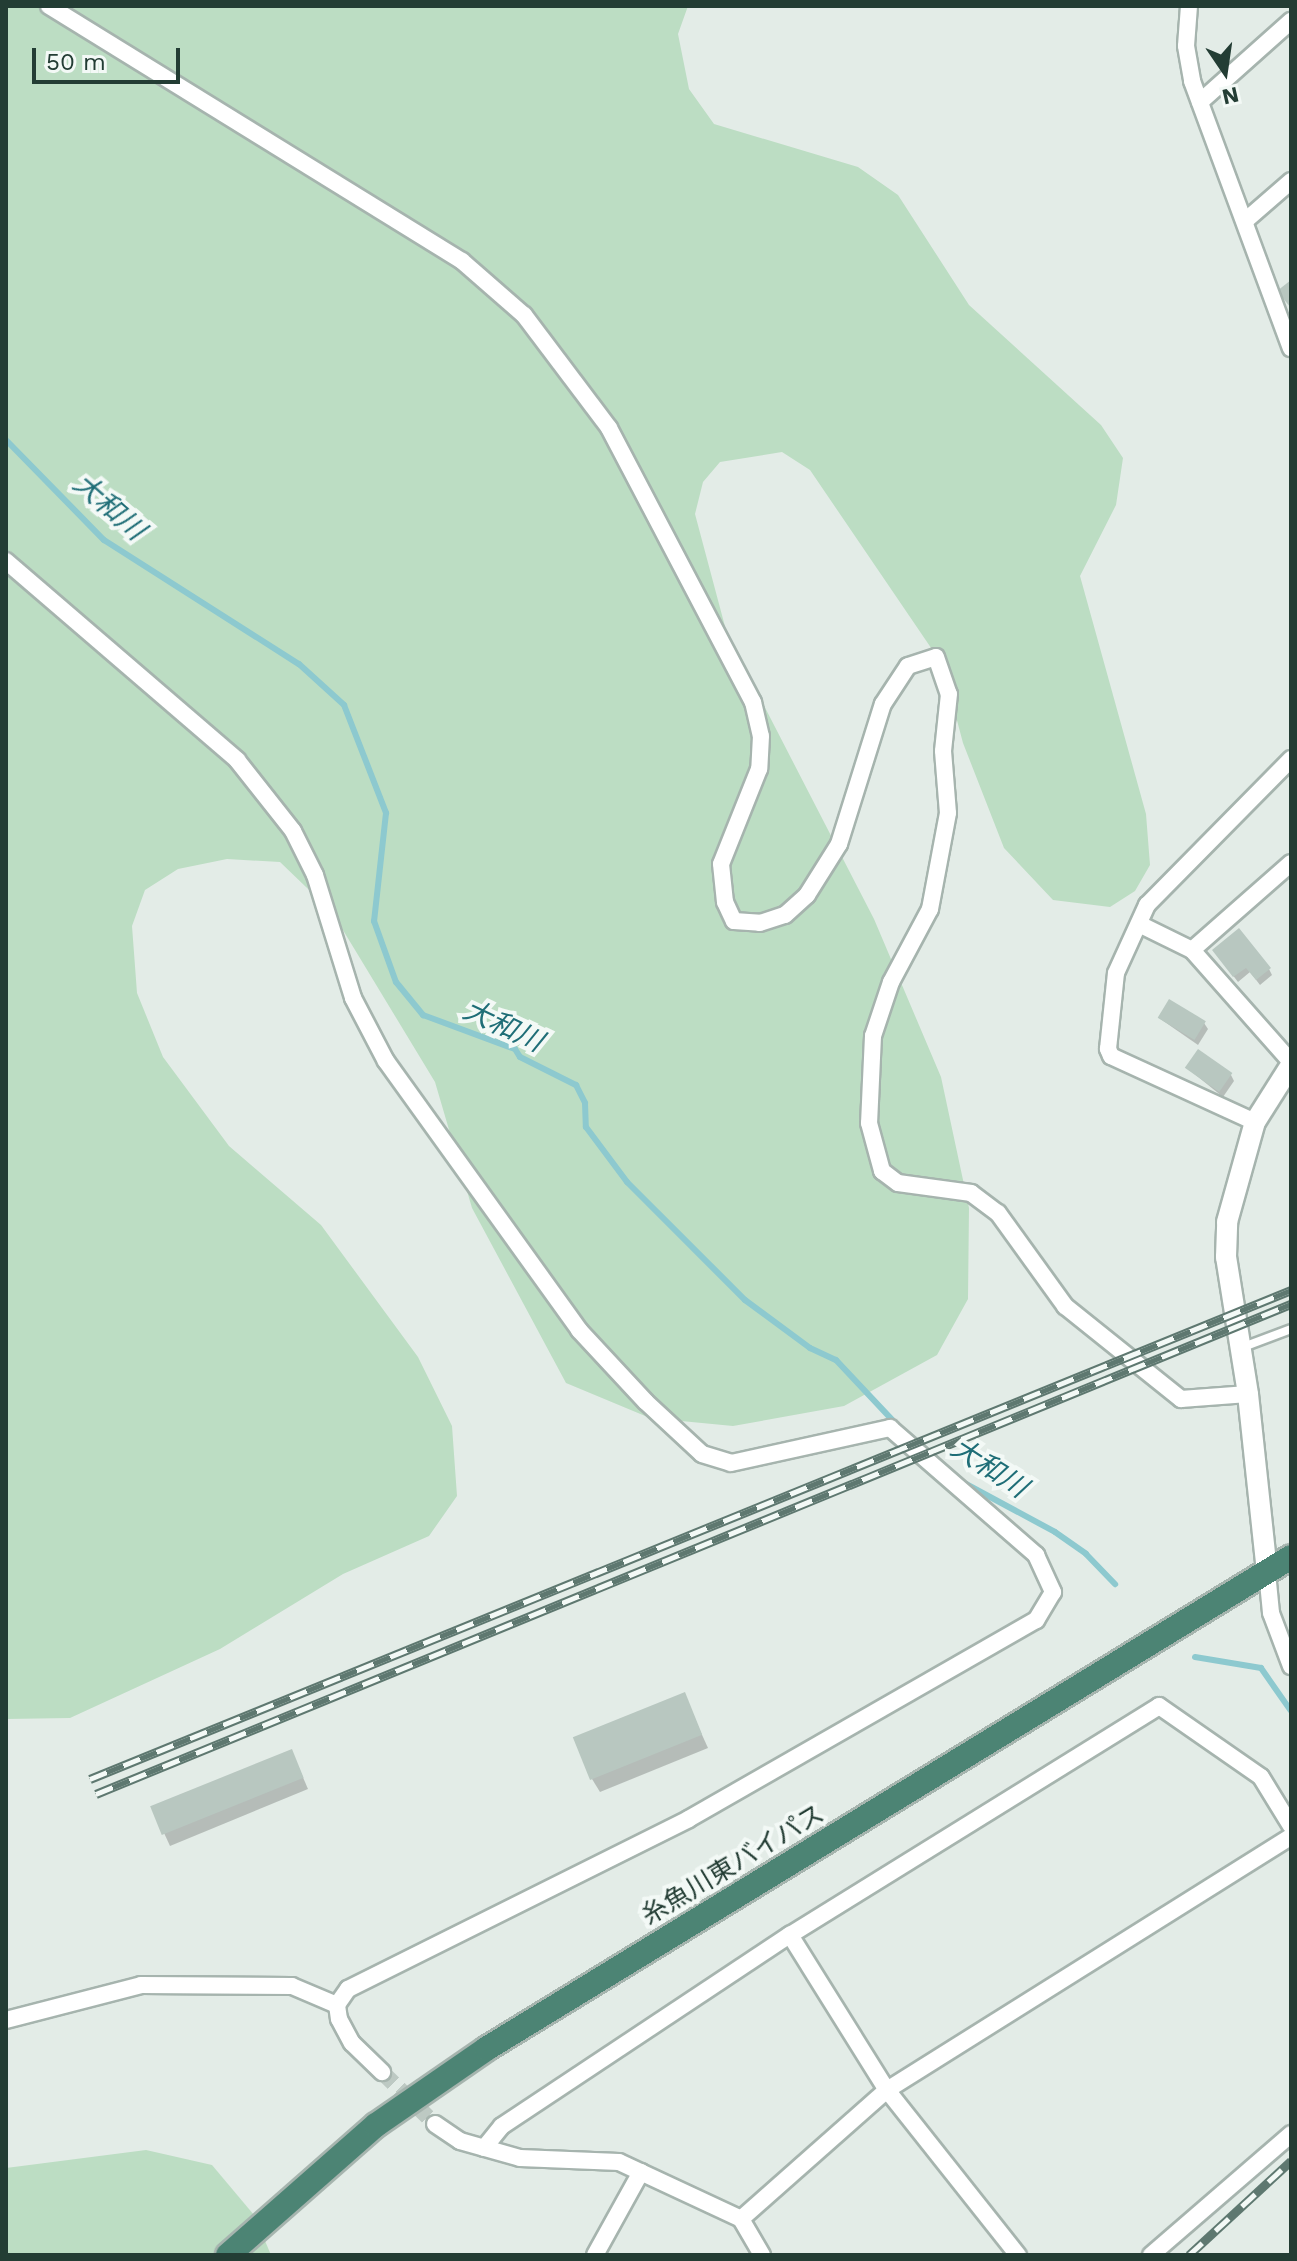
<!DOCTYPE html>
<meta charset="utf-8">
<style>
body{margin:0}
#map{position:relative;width:1297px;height:2261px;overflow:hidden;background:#e3ece7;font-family:"Work Sans","Noto Sans JP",sans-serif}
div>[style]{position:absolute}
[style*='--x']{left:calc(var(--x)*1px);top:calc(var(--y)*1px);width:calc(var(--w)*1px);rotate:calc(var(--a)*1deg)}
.green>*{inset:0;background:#bcddc3}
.shadow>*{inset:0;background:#0003}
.stream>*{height:6px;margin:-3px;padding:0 3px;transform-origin:3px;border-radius:3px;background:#8dc9cf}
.building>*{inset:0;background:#b8c7c0;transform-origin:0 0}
.minor-tunnel>*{height:16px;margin-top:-8px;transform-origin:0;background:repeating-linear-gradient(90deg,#bdc9c3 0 16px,transparent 0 24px)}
.roads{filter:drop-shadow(2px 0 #a6b4ae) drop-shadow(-2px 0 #a6b4ae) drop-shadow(0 2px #a6b4ae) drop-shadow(0 -2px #a6b4ae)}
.service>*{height:8px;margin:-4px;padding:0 4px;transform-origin:4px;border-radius:4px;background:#fff}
.minor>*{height:16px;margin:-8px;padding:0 8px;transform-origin:8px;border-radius:8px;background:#fff}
.tertiary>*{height:20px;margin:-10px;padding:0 10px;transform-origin:10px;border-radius:10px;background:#fff}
.trunk>*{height:24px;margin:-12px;padding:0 12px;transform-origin:12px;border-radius:12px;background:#4c8474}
.rail>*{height:9px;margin-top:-4.5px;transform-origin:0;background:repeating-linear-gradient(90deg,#f3f9f6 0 18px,#5e7870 0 36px);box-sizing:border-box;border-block:2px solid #5e7870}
span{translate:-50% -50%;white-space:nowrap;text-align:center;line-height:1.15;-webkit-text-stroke:8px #f3f9f6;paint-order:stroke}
.street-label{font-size:26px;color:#233d34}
.water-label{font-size:28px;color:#1f6e77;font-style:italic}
.frame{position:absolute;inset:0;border:8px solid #233d34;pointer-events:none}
.north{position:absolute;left:1185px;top:32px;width:80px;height:80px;-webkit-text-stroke:6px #f3f9f6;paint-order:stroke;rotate:167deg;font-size:22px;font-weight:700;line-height:32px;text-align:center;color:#233d34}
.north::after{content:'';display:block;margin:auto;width:28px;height:36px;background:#233d34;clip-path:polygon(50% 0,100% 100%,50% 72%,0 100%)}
.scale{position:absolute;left:32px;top:48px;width:148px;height:36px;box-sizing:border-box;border:4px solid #233d34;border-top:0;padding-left:10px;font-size:24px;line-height:28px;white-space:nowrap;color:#233d34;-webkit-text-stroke:6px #f3f9f6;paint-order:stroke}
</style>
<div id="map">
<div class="green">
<i style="clip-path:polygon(6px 6px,688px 6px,678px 34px,689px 89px,714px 124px,858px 167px,898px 195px,969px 305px,1101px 425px,1123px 458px,1116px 505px,1080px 576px,1146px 814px,1150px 865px,1135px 891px,1110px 907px,1053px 900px,1004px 848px,963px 743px,942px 664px,810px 470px,782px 452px,720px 462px,703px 482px,695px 514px,727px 634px,874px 919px,941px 1077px,969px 1208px,968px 1299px,937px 1355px,844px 1406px,733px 1426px,650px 1418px,566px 1383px,472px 1208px,435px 1082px,332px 912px,280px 862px,227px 859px,178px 869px,145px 890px,132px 926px,137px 993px,163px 1057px,229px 1146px,321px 1225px,418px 1357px,452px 1426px,457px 1496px,429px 1536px,343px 1574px,220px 1649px,70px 1718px,6px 1719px)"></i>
<i style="clip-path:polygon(146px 2150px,212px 2165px,254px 2215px,271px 2255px,6px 2255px,6px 2168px)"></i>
</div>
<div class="shadow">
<i style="clip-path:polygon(1218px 956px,1269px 969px,1272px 975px,1260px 985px,1250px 972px,1238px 982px)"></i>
<i style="clip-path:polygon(1159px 1018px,1204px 1023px,1208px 1029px,1198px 1045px)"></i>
<i style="clip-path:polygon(1187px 1068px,1231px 1075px,1234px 1081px,1223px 1097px)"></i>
<i style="clip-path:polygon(684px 1695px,708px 1748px,600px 1792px,592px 1779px)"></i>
<i style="clip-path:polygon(296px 1761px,308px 1789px,170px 1846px,153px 1809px)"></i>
</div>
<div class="stream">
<i style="--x:6;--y:440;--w:140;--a:45.6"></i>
<i style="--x:104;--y:540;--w:231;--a:32.5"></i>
<i style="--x:299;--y:664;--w:61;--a:42.3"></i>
<i style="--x:344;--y:705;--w:116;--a:68.7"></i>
<i style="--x:386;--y:813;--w:109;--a:96.3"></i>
<i style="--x:374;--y:921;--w:65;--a:70.2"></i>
<i style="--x:396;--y:982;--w:43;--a:50.7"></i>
<i style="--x:423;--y:1015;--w:98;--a:20.3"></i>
<i style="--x:515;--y:1049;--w:9;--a:58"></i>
<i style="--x:520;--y:1057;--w:63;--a:26.6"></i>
<i style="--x:576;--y:1085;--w:20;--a:63"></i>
<i style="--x:585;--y:1103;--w:24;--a:88"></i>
<i style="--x:586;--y:1127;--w:69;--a:53.3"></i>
<i style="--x:627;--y:1182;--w:167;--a:45"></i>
<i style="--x:745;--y:1300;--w:81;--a:36.4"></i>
<i style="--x:810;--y:1348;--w:29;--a:25"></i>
<i style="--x:836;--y:1360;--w:89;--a:46.8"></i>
<i style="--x:966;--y:1484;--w:101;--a:28.3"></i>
<i style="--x:1055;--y:1532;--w:38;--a:35"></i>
<i style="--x:1086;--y:1554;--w:42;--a:46"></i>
<i style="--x:1195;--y:1657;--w:67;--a:9.5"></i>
<i style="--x:1261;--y:1668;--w:52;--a:55.1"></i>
</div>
<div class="building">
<i style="clip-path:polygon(1291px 280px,1291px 308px,1277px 291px)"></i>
<i style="clip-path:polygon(1239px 928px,1271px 968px,1256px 980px,1246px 968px,1233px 977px,1212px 950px)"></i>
<i style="left:1169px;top:999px;width:43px;height:22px;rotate:31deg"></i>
<i style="left:1198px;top:1049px;width:42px;height:23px;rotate:35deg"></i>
<i style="left:685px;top:1692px;width:46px;height:121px;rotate:68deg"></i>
<i style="left:292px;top:1749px;width:31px;height:153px;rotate:68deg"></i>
</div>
<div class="minor-tunnel">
<i style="--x:382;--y:2072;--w:74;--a:44.5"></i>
</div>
<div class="roads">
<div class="service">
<i style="--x:1243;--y:1347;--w:51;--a:-20.6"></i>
</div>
<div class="minor">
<i style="--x:49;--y:6;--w:485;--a:31.7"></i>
<i style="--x:462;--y:261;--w:82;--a:41.1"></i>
<i style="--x:524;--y:315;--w:141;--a:53"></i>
<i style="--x:609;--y:428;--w:310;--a:62.3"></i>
<i style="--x:753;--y:702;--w:35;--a:77"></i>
<i style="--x:761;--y:736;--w:33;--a:93"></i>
<i style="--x:759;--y:769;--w:102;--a:111.8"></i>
<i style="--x:721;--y:864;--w:38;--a:84"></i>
<i style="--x:725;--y:902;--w:21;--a:65"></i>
<i style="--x:734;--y:921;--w:26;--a:4"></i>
<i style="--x:760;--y:923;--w:26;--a:-18"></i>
<i style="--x:785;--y:915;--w:30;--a:-42"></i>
<i style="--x:807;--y:895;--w:60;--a:-57.9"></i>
<i style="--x:839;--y:844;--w:147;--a:-72.6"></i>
<i style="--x:883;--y:704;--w:45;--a:-56.7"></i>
<i style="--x:908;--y:666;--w:29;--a:-18"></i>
<i style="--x:936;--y:657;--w:39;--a:71"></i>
<i style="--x:949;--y:694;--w:57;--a:96"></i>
<i style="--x:943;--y:751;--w:62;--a:85.4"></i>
<i style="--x:948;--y:813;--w:98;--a:100.6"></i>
<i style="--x:930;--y:909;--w:83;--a:118.1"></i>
<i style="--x:891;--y:982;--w:57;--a:108.4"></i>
<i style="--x:873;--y:1036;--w:87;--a:92.6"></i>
<i style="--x:869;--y:1123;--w:50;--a:74.8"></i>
<i style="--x:882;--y:1171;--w:20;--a:37"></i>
<i style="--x:898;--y:1183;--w:74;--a:7.8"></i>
<i style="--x:971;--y:1193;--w:34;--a:37"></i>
<i style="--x:998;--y:1213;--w:115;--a:54.2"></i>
<i style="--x:1065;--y:1306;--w:149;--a:38.7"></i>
<i style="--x:1181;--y:1399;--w:67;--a:-4.3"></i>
<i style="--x:1189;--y:6;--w:40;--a:94.3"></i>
<i style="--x:1186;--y:46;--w:36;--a:80"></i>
<i style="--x:1192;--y:81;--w:285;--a:69.7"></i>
<i style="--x:1200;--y:102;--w:122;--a:-41.7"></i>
<i style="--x:1245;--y:221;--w:61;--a:-41"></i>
<i style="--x:6;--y:561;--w:305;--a:40.7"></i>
<i style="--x:237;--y:760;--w:90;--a:51.7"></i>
<i style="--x:293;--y:831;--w:49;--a:63.4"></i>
<i style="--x:315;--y:875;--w:129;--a:72.8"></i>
<i style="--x:353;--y:998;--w:71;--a:62.4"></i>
<i style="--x:386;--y:1061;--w:331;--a:54.3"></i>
<i style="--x:579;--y:1330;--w:98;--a:47.1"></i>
<i style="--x:646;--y:1402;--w:76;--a:42.9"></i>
<i style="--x:702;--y:1454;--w:30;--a:17"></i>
<i style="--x:731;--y:1463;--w:163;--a:-12.4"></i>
<i style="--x:890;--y:1428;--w:194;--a:41"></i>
<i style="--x:1036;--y:1555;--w:41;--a:65.3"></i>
<i style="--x:1053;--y:1592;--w:33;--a:121"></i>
<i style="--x:1036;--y:1620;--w:400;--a:150.2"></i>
<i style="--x:689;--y:1819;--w:381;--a:153.5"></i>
<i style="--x:348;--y:1989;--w:19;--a:125"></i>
<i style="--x:337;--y:2005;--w:14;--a:82"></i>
<i style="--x:339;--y:2019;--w:27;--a:62"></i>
<i style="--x:352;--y:2043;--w:42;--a:44"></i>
<i style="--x:1139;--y:924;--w:59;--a:26.1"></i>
<i style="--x:1192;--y:950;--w:149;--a:48.5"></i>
<i style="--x:1192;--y:950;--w:132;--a:-41.3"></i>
<i style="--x:1255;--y:1122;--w:158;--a:-155.4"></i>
<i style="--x:1111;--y:1056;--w:8;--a:-113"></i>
<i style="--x:1108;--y:1049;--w:76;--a:-84"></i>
<i style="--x:1116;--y:973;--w:75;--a:-65.5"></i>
<i style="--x:1147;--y:905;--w:205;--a:-45.4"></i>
<i style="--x:1267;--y:1572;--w:41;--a:84.4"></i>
<i style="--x:1271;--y:1613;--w:57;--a:69.3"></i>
<i style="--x:790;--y:1935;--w:183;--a:58"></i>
<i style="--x:887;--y:2090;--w:211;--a:51.6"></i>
<i style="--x:6;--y:2020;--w:139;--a:-14.5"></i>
<i style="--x:141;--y:1985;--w:151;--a:0.4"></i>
<i style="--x:292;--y:1986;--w:49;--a:22.9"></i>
<i style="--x:435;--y:2124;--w:30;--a:34"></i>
<i style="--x:460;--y:2141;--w:62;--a:15.8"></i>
<i style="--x:520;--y:2158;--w:99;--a:2.3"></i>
<i style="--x:619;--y:2162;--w:135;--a:25"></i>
<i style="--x:741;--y:2219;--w:42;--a:59.7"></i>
<i style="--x:484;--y:2148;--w:28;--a:-51"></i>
<i style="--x:502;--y:2126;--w:346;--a:-33.6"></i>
<i style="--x:790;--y:1935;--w:434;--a:-31.8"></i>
<i style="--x:1159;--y:1706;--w:124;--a:34.8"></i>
<i style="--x:1261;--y:1777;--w:57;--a:58.5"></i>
<i style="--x:741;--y:2219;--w:195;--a:-41.5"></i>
<i style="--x:887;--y:2090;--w:477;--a:-32.1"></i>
<i style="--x:595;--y:2255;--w:95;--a:-61"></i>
<i style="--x:1151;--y:2255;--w:185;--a:-40.8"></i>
</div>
<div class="tertiary">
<i style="--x:1267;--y:1572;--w:179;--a:-96.1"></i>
<i style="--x:1248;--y:1394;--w:139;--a:-99.1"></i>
<i style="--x:1226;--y:1257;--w:35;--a:-88"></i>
<i style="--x:1227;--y:1222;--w:104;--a:-74.4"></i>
<i style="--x:1255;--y:1122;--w:67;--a:-57.7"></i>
</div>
<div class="trunk">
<i style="--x:228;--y:2255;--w:197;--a:-41.3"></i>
<i style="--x:376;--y:2125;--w:134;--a:-34.6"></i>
<i style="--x:486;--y:2049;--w:943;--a:-31.43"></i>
</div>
</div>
<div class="rail">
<i style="--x:90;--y:1779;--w:1297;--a:-22.15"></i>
<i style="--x:96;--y:1794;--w:1292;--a:-22.3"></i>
<i style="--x:1189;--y:2255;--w:139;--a:-42.7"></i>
</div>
<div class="street-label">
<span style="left:733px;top:1865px;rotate:-31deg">糸魚川東バイパス</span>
</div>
<div class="water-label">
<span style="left:109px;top:507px;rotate:41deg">大和川</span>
<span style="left:503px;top:1026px;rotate:25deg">大和川</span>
<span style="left:989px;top:1468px;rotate:33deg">大和川</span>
</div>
<div class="frame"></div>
<div class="north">N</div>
<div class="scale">50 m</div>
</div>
